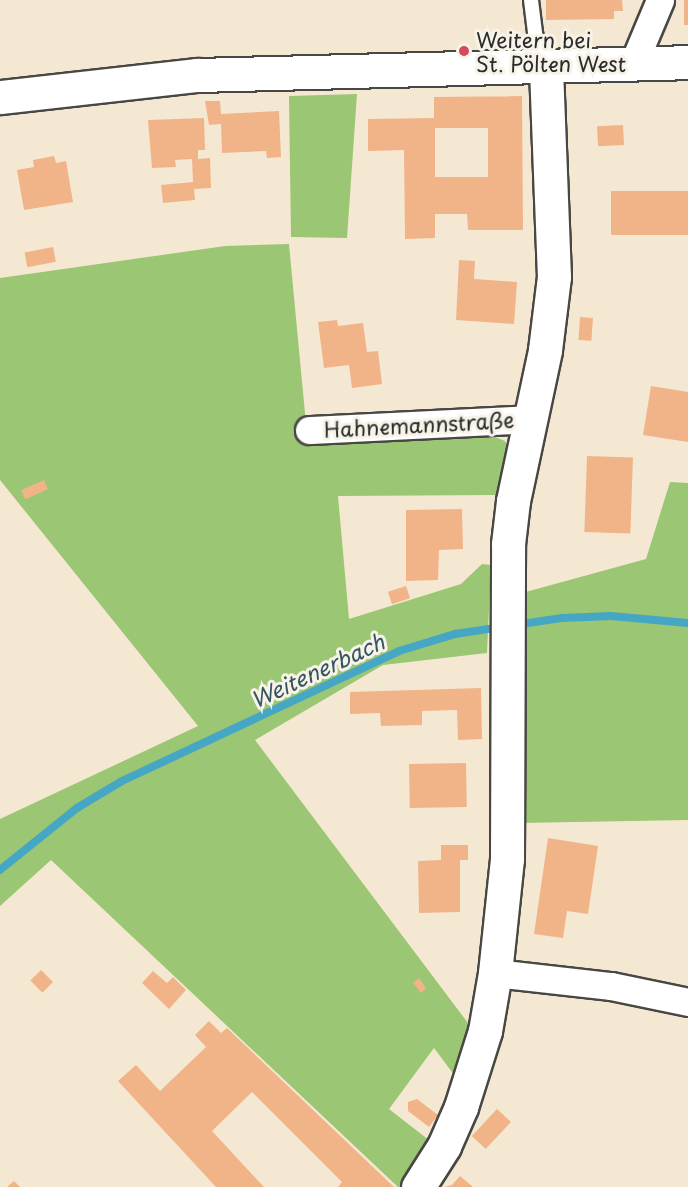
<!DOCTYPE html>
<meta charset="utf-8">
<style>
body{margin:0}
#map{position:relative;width:688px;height:1187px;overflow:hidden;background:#f5e8d3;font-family:"Playpen Sans",sans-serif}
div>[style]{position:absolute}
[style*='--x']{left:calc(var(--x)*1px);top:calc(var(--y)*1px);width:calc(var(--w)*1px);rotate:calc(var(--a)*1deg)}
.green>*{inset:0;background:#9bc673}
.stream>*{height:8px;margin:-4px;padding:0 4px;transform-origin:4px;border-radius:4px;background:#46a7c5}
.building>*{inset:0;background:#f0b488;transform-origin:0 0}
.roads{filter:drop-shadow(2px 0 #494744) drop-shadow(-2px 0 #494744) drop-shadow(0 2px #494744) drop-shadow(0 -2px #494744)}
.lane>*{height:14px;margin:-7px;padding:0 7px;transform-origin:7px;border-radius:7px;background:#fff}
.street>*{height:27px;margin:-13.5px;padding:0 13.5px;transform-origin:13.5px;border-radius:13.5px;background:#fff}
.secondary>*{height:33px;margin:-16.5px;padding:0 16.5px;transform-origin:16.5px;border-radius:16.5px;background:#fff}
.dots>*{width:16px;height:16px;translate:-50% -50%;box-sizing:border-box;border:3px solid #f7f3e8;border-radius:50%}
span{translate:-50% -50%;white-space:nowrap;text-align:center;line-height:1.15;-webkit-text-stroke:6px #f7f3e8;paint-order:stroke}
.poi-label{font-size:21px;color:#2b2b2b}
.left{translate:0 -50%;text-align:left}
.street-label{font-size:21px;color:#2b2b2b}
.water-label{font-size:22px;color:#345661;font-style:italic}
</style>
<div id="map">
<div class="green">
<i style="clip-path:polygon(357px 94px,347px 238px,291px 237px,289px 96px)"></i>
<i style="clip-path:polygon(289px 244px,308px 445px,495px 437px,505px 441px,510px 451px,504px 488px,497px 495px,338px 496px,349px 619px,461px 584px,482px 564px,491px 565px,487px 653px,383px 665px,255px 740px,471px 1027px,458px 1080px,434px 1048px,389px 1109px,434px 1144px,407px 1187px,398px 1187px,51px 860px,0 906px,0 819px,198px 726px,0 480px,0 278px,225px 246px)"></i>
<i style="clip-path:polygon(670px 482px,688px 483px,688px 820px,519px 823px,522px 593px,646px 559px)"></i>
</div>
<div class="stream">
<i style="--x:515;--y:625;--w:48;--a:-8.5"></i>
<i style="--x:562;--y:618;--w:49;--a:-2.3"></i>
<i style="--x:611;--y:616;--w:77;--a:5.2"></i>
<i style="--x:0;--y:870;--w:99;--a:-38.8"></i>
<i style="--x:77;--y:808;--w:52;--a:-31"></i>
<i style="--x:122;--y:781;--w:306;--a:-25.1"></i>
<i style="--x:399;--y:651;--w:59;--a:-16.9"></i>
<i style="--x:455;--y:634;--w:48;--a:-8.5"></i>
</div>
<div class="building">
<i style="clip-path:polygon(546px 0,622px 0,623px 11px,614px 11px,614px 19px,546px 20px)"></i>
<i style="left:684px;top:0;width:4px;height:25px"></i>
<i style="clip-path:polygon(evenodd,522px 96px,523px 230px,468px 230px,467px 214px,435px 214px,435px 238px,405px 239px,404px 150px,368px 151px,368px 119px,434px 118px,434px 97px,522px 96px,435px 128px,488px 128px,488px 177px,435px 177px,435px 128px)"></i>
<i style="clip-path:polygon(205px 101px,220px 101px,221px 114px,279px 111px,281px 157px,267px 158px,266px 151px,222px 153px,221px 124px,209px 125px)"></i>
<i style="clip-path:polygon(204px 118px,205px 150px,198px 150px,198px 159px,210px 158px,211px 188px,194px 189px,195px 200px,163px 203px,161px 185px,193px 182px,192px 159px,175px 160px,176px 167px,152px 168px,148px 120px)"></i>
<i style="left:623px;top:125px;width:20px;height:26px;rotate:87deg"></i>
<i style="clip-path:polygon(54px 156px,56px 163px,66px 161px,73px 202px,24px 210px,17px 170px,34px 167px,33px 160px)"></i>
<i style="left:688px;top:191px;width:44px;height:77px;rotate:90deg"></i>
<i style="left:53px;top:247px;width:15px;height:29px;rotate:79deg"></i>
<i style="clip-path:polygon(459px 260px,475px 261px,474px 279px,517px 282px,514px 324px,456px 320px)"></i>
<i style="left:580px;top:317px;width:13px;height:23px;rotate:4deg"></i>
<i style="clip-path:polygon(337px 320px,338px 326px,363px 323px,367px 352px,378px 351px,382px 384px,352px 388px,349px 365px,324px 368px,318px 322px)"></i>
<i style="clip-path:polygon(651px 386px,688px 392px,688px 442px,643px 435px)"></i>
<i style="left:587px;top:456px;width:46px;height:76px;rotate:2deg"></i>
<i style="left:44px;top:480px;width:10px;height:25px;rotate:66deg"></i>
<i style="clip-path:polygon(462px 509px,463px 549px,439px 550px,438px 580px,406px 581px,406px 510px)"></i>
<i style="left:406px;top:586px;width:13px;height:19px;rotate:72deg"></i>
<i style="clip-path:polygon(481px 688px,482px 739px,458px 740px,457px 710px,422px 711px,422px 725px,381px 726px,380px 713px,350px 714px,350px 692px)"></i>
<i style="left:466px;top:763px;width:44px;height:57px;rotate:89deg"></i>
<i style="clip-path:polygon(548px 838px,598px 846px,588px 914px,567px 911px,563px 938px,534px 934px)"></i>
<i style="clip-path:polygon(441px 845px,468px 845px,468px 860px,460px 860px,460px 912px,419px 913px,418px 861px,441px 860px)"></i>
<i style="left:41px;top:970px;width:17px;height:15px;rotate:45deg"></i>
<i style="clip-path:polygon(153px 971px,167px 983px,173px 977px,186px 990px,169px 1009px,142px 983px)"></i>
<i style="clip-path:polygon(419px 978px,426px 988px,421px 993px,413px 983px)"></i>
<i style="clip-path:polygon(209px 1021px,221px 1033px,227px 1028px,394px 1187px,338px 1187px,342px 1182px,252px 1092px,212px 1131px,264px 1187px,216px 1187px,118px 1081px,136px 1065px,160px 1091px,206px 1047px,195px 1035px)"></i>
<i style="clip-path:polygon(417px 1099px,438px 1115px,429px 1127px,408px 1111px,408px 1102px)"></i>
<i style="left:497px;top:1109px;width:19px;height:37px;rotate:43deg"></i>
<i style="clip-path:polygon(460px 1176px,473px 1187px,444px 1187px,452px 1185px)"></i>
<i style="clip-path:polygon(14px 1181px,20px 1187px,7px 1187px)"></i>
</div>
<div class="roads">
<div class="lane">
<i style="--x:531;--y:0;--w:34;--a:83"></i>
<i style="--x:535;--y:34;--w:33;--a:70"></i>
</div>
<div class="street">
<i style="--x:634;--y:62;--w:67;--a:-67.2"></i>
<i style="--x:309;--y:430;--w:221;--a:-2.8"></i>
<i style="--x:495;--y:973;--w:117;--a:6.4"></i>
<i style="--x:611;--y:986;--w:79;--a:11.7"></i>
</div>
<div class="secondary">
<i style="--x:0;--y:97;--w:198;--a:-6.4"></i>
<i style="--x:197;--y:75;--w:491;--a:-1.5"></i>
<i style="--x:418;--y:1187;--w:49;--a:-57.6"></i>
<i style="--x:444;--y:1146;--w:43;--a:-66.4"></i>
<i style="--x:461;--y:1107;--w:80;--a:-72.5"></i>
<i style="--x:485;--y:1031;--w:59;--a:-80.2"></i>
<i style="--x:495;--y:973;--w:115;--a:-84"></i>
<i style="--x:507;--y:859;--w:315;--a:-89.8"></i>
<i style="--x:508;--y:544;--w:43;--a:-83.4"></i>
<i style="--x:513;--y:501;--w:154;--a:-78"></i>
<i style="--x:545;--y:350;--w:74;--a:-83"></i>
<i style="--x:554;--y:277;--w:209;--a:-92.2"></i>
</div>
</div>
<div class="dots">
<i style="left:464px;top:51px;background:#d1495b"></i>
</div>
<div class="poi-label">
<span class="left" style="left:476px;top:51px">Weitern bei<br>St. Pölten West</span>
</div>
<div class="street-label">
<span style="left:419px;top:424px;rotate:-3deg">Hahnemannstraße</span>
</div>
<div class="water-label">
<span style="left:317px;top:670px;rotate:-25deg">Weitenerbach</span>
</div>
</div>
